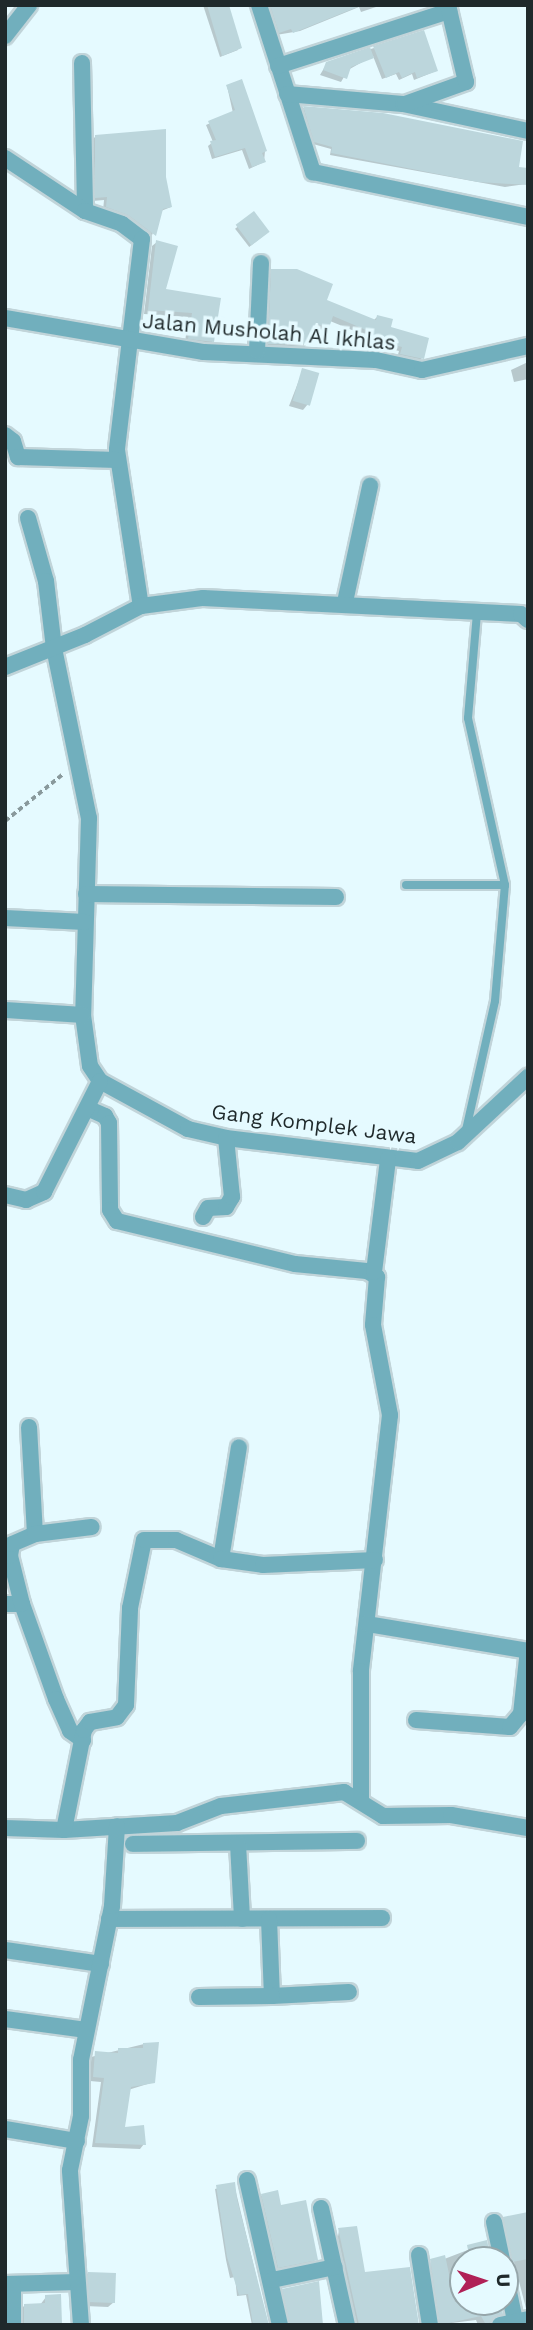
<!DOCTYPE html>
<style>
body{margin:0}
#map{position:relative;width:533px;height:2330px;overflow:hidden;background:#e5faff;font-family:"Work Sans",sans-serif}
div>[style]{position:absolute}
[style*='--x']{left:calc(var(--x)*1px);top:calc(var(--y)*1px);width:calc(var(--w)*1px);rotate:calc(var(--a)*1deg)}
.shadow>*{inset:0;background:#0003;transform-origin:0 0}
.building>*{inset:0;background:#bcd6dc;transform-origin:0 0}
.path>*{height:3.5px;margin-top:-1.75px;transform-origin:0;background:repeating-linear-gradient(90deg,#89999c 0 5px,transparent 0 8.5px)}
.roads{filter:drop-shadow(2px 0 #c1d4d9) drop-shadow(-2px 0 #c1d4d9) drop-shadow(0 2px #c1d4d9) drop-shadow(0 -2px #c1d4d9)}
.service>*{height:8px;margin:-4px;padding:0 4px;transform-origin:4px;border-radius:4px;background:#71afbd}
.minor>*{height:16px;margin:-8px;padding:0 8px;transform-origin:8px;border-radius:8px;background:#71afbd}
span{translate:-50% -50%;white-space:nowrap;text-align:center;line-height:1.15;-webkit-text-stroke:7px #e5faff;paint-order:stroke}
.street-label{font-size:21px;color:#1f292b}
.frame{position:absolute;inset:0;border:7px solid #1f292b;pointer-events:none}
.north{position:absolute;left:449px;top:2246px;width:70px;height:70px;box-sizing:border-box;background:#e5faff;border:2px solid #96a6aa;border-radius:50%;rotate:88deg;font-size:19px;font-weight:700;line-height:28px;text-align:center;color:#1f292b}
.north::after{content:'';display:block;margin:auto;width:24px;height:32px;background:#b02157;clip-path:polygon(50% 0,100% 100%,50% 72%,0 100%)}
</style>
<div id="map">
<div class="shadow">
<i style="clip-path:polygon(203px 5px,226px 5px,238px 50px,220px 57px)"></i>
<i style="clip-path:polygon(267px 5px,382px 5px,361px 12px,359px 7px,300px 31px,276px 35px)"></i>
<i style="clip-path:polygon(374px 48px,436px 71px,414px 80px,412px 74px,399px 80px,396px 74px,382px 79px,373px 56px,348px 70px,341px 82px,320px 75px,327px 63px)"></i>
<i style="clip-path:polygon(227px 86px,265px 151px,264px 162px,249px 169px,242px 150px,212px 159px,208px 146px,213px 142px,206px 125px,233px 113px)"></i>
<i style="clip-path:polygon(303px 108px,383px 115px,526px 184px,505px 187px,330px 155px,331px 149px,313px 144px)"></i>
<i style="clip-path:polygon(96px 136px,164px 177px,171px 207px,161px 211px,151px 238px,124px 219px,103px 211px,104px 200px,92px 201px,92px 140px)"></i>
<i style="left:254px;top:214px;width:23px;height:24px;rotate:52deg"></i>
<i style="clip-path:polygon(157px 242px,163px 291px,219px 300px,213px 341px,208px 346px,185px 343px,188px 317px,144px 314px,152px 246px)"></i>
<i style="clip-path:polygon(272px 270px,325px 301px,373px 321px,377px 317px,422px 358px,418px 362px,397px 358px,399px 351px,368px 343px,369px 337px,330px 321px,323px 331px,314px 328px,305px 347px,264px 348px,268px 275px)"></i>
<i style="clip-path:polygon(528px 362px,528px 379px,514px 382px,511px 370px)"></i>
<i style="clip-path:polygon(303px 370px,308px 404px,303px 410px,289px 406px)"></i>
<i style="clip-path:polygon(144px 2044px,154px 2082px,128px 2090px,123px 2128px,144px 2144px,140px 2149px,92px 2147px,101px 2082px,90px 2081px,91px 2057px)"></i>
<i style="clip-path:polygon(234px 2184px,268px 2325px,252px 2325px,246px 2295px,237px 2296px,235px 2277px,230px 2278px,226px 2260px,215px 2189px)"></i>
<i style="clip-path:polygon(262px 2195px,280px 2207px,316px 2259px,312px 2263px,274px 2271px,258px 2199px)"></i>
<i style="clip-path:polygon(528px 2214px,528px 2316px,503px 2220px)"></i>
<i style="left:502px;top:2220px;width:97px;height:4px;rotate:78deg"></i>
<i style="clip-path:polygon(339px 2230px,363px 2274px,417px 2325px,356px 2325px,337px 2243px)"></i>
<i style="clip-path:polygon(486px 2243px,490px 2260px,463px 2260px,463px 2302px,499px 2302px,489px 2325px,478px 2325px,476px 2320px,435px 2325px,426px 2266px)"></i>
<i style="clip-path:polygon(88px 2273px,114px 2302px,108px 2307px,85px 2306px,83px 2279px)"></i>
<i style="clip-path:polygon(283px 2290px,322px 2325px,287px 2325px)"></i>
<i style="clip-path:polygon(59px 2296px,59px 2325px,18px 2325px,19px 2311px,24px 2306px,40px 2305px,46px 2297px)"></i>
</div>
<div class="building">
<i style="clip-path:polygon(207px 5px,229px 5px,242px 48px,222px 56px)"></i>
<i style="clip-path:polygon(270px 5px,360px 5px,360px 6px,293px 33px,291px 29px,279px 33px)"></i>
<i style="clip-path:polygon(424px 30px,438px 71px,417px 78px,415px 72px,402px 78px,399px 72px,386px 78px,373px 46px)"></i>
<i style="clip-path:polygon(370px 47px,374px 58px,351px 67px,347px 79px,323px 70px,326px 62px)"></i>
<i style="clip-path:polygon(242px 79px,267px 151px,262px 153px,266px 162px,252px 167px,245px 148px,215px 157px,210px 141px,216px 140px,208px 121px,235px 110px,226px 85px)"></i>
<i style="clip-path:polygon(303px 106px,383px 113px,523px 141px,519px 167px,528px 168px,528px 185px,478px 182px,331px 153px,332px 147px,314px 142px)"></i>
<i style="clip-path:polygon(166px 129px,166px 177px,172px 207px,163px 209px,156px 236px,128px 215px,106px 207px,107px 197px,95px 198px,95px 135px)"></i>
<i style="left:254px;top:211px;width:26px;height:23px;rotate:53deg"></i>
<i style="clip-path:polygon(156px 240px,178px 246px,166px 289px,221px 298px,214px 342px,188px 339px,192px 313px,148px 310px)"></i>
<i style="clip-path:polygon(271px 269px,297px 269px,333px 284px,327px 300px,376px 320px,377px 315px,393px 319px,391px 327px,429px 338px,424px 359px,400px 354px,402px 347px,371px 339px,373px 333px,333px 316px,329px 328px,317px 324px,312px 344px,268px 344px)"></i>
<i style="left:302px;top:368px;width:18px;height:34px;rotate:16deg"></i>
<i style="clip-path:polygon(159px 2042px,155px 2083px,131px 2087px,125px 2127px,144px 2125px,146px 2145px,95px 2143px,104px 2078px,93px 2077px,95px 2051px,118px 2053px,118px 2048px,143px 2048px,143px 2043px)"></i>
<i style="clip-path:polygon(235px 2182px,237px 2199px,269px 2325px,253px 2325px,248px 2294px,239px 2295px,227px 2257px,216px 2185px)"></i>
<i style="clip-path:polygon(278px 2190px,281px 2205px,306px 2200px,318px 2260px,278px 2268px,261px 2194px)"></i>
<i style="clip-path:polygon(528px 2212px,528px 2259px,512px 2262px,503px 2217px)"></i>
<i style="clip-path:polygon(357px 2226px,365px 2272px,410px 2267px,419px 2325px,359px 2325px,338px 2228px)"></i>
<i style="clip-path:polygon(487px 2240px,491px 2260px,470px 2260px,467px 2245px)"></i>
<i style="clip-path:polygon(445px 2255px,455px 2302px,500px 2302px,503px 2314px,486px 2325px,481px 2316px,440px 2325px,430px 2259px)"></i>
<i style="left:88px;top:2272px;width:28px;height:30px;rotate:2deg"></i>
<i style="clip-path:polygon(319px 2281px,323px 2325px,290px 2325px,282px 2289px)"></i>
<i style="clip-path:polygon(61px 2294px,62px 2324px,24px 2325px,24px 2304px,45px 2303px,45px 2295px)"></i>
</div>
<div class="path">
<i style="--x:5;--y:821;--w:75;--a:-39"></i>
</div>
<div class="roads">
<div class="service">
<i style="--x:406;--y:885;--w:99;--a:0"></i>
<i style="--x:466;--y:1130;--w:132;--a:-77.3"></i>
<i style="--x:495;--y:1001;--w:116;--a:-85.1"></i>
<i style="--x:505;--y:885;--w:171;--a:-102.5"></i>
<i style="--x:468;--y:718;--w:106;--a:-85.1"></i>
</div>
<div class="minor">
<i style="--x:259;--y:5;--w:176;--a:72.1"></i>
<i style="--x:313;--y:172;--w:220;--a:11.8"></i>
<i style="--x:5;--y:36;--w:39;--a:-52"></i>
<i style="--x:82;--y:63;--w:148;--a:88.8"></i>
<i style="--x:278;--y:66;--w:180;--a:-17.8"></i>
<i style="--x:287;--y:94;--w:116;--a:4.9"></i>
<i style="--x:403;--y:104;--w:128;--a:12.2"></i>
<i style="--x:405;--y:104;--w:65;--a:-19.8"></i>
<i style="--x:466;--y:82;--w:79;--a:-103.2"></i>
<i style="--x:5;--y:158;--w:96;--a:33.5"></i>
<i style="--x:85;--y:211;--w:39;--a:19"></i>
<i style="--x:122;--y:224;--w:25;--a:37"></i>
<i style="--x:142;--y:239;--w:212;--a:96.8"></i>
<i style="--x:117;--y:450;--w:158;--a:81.3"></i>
<i style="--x:5;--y:318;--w:202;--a:9.7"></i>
<i style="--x:204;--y:352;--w:172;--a:2.7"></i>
<i style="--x:376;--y:360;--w:47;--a:12.3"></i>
<i style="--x:422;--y:370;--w:109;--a:-12.8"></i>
<i style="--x:257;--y:351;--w:88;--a:-87.4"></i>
<i style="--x:5;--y:435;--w:10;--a:37"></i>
<i style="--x:13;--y:441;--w:17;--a:73"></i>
<i style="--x:18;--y:457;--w:99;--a:1.7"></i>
<i style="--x:28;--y:518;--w:66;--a:74.1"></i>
<i style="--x:46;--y:581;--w:67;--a:83.2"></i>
<i style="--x:54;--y:648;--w:174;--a:78.4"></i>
<i style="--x:89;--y:818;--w:197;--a:91.7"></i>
<i style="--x:83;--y:1015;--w:51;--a:82.2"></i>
<i style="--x:90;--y:1066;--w:18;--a:56"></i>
<i style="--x:100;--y:1081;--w:100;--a:28.6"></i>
<i style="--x:188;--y:1129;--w:39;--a:13"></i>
<i style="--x:226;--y:1138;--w:193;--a:6.8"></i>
<i style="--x:418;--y:1161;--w:44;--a:-25.4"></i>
<i style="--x:458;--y:1142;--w:96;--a:-42.9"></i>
<i style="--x:345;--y:602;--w:119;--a:-77.8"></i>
<i style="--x:5;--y:667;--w:86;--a:-21.8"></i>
<i style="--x:85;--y:635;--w:63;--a:-27.4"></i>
<i style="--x:141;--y:606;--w:63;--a:-7.4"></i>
<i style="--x:203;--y:598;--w:318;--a:2.9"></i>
<i style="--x:521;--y:614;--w:9;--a:41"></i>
<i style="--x:86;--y:894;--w:250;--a:0.7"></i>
<i style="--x:5;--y:918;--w:80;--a:2.9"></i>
<i style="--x:5;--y:1010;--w:78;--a:3.7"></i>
<i style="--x:87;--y:1108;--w:20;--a:24"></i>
<i style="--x:105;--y:1116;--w:8;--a:60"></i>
<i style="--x:109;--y:1123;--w:87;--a:89.3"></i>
<i style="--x:110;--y:1210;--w:13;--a:58"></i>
<i style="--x:117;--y:1221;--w:183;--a:13.6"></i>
<i style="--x:295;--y:1264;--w:72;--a:5.6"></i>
<i style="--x:367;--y:1271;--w:12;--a:31"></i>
<i style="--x:377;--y:1277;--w:48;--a:94.8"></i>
<i style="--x:373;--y:1325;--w:92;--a:79.3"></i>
<i style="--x:390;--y:1415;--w:258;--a:96.5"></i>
<i style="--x:361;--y:1671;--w:129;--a:90"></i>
<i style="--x:5;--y:1195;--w:22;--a:13"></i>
<i style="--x:26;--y:1200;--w:20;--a:-24"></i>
<i style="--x:44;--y:1192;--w:124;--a:-63.2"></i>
<i style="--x:203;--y:1217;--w:10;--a:-61"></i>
<i style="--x:208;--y:1208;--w:18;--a:-3"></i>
<i style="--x:226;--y:1207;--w:12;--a:-59"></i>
<i style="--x:232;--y:1197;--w:59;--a:-95.8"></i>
<i style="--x:374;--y:1272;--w:114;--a:-82.9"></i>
<i style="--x:29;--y:1427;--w:107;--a:86.8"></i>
<i style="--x:221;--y:1559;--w:113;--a:-80.9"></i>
<i style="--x:5;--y:1604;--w:17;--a:0"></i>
<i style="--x:22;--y:1604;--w:101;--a:70.3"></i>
<i style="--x:56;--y:1699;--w:35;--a:66"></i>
<i style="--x:70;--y:1731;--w:16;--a:35"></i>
<i style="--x:22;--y:1604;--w:49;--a:-104"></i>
<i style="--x:10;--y:1556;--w:12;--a:-81"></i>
<i style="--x:12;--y:1544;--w:25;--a:-23"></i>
<i style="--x:35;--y:1534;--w:57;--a:-7"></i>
<i style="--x:367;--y:1624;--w:163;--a:9.5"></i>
<i style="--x:416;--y:1720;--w:94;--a:4.3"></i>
<i style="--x:510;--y:1727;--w:17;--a:-50"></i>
<i style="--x:521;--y:1714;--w:64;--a:-83.8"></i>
<i style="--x:5;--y:1828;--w:59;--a:1.9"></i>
<i style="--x:64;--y:1830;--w:113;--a:-3.5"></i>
<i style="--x:177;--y:1823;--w:47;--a:-21.1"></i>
<i style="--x:221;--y:1806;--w:124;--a:-6.5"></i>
<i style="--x:344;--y:1792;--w:46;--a:31.6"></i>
<i style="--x:383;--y:1816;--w:68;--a:-0.8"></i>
<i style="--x:451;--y:1815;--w:78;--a:9.6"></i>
<i style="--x:64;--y:1830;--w:102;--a:-78.7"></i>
<i style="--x:84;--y:1730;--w:10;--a:-53"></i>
<i style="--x:90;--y:1722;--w:27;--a:-10"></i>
<i style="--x:117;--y:1717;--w:15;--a:-53"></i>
<i style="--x:126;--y:1705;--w:97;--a:-87.6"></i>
<i style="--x:130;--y:1608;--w:69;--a:-78.4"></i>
<i style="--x:144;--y:1540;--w:32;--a:0"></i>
<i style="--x:176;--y:1540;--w:49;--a:22.9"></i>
<i style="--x:221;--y:1559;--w:42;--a:8.1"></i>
<i style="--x:263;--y:1565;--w:112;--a:-2.6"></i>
<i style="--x:133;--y:1844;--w:224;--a:-0.8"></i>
<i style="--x:238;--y:1844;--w:75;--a:86.9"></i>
<i style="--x:109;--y:1919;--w:273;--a:-0.2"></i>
<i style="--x:269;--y:1919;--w:77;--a:87.8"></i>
<i style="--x:272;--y:1996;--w:77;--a:-3"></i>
<i style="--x:5;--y:1950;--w:97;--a:8.3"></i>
<i style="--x:199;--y:1997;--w:73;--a:-0.8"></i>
<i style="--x:5;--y:2019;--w:82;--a:7.7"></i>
<i style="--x:5;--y:2129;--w:73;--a:9.5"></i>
<i style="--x:247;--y:2180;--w:149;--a:77.2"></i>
<i style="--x:321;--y:2208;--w:120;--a:77.5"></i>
<i style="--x:494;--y:2222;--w:39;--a:78"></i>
<i style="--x:419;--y:2255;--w:71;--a:81.1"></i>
<i style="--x:505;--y:2273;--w:53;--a:78.1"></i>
<i style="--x:272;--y:2280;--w:64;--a:-11.7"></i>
<i style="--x:5;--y:2284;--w:72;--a:-1.6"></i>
<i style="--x:13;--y:2325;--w:41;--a:-90"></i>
<i style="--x:81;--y:2325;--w:155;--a:-94.1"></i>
<i style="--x:70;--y:2170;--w:55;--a:-78.5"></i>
<i style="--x:81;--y:2116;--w:56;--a:-90"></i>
<i style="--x:81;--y:2060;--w:157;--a:-78.6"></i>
<i style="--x:112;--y:1906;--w:80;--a:-86.4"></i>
<i style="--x:500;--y:2325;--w:29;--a:-12"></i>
</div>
</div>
<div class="street-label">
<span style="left:269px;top:332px;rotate:5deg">Jalan Musholah Al Ikhlas</span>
<span style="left:314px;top:1124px;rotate:7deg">Gang Komplek Jawa</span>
</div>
<div class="frame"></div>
<div class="north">U</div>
</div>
